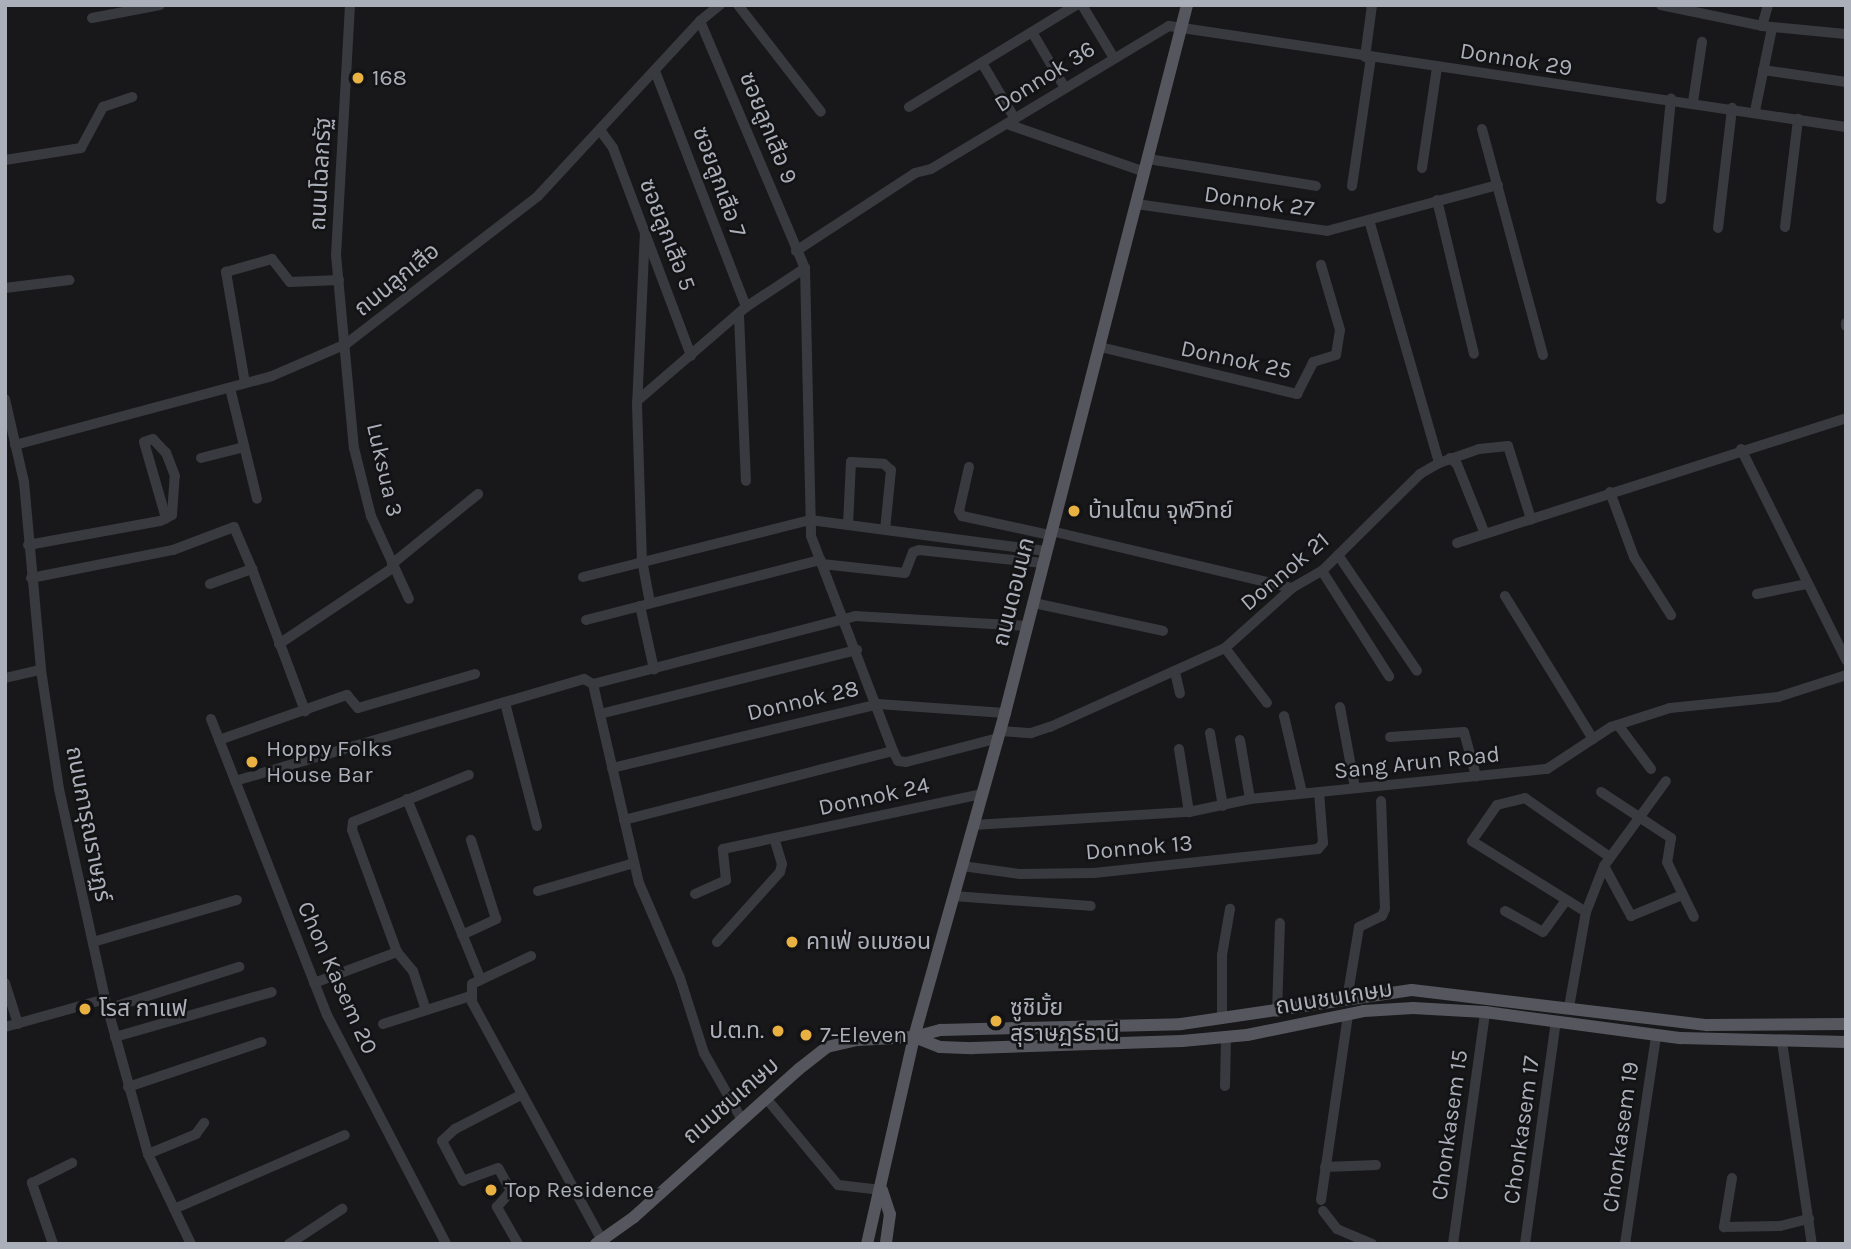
<!DOCTYPE html>
<meta charset="utf-8">
<style>
body{margin:0}
#map{position:relative;width:1851px;height:1249px;overflow:hidden;background:#18181a;font-family:Karla,"Noto Sans Thai",sans-serif}
div>[style]{position:absolute}
[style*='--x']{left:calc(var(--x)*1px);top:calc(var(--y)*1px);width:calc(var(--w)*1px);rotate:calc(var(--a)*1deg)}
.minor>*{height:10px;margin:-5px;padding:0 5px;transform-origin:5px;border-radius:5px;background:#393a3f}
.major>*{height:12px;margin:-6px;padding:0 6px;transform-origin:6px;border-radius:6px;background:#56575e}
.dots>*{width:19px;height:19px;translate:-50% -50%;box-sizing:border-box;border:4px solid #131315;border-radius:50%}
span{translate:-50% -50%;white-space:nowrap;text-align:center;line-height:1.15;-webkit-text-stroke:5px #131315;paint-order:stroke}
.street-label{font-size:23px;color:#abafb9}
.poi-label{font-size:23px;color:#abafb9}
.left{translate:0 -50%;text-align:left}
.right{translate:-100% -50%;text-align:right}
.frame{position:absolute;inset:0;border:7px solid #abafb9;pointer-events:none}
</style>
<div id="map">
<div class="minor">
<i style="--x:350;--y:5;--w:250;--a:93.2"></i>
<i style="--x:336;--y:255;--w:194;--a:84.7"></i>
<i style="--x:354;--y:448;--w:70;--a:76"></i>
<i style="--x:371;--y:516;--w:91;--a:65.4"></i>
<i style="--x:738;--y:5;--w:135;--a:52.2"></i>
<i style="--x:1082;--y:5;--w:62;--a:58.9"></i>
<i style="--x:1661;--y:5;--w:103;--a:11.7"></i>
<i style="--x:1762;--y:26;--w:84;--a:5.4"></i>
<i style="--x:92;--y:18;--w:69;--a:-10.8"></i>
<i style="--x:700;--y:21;--w:268;--a:67"></i>
<i style="--x:805;--y:268;--w:268;--a:88.7"></i>
<i style="--x:811;--y:536;--w:230;--a:69.1"></i>
<i style="--x:893;--y:751;--w:11;--a:63"></i>
<i style="--x:898;--y:761;--w:8;--a:7"></i>
<i style="--x:906;--y:762;--w:95;--a:-14.6"></i>
<i style="--x:1762;--y:26;--w:22;--a:-74"></i>
<i style="--x:1032;--y:32;--w:65;--a:59.5"></i>
<i style="--x:1365;--y:57;--w:52;--a:-82.3"></i>
<i style="--x:982;--y:63;--w:65;--a:59.5"></i>
<i style="--x:1763;--y:70;--w:84;--a:8.2"></i>
<i style="--x:655;--y:71;--w:253;--a:68.9"></i>
<i style="--x:1693;--y:102;--w:61;--a:-81.5"></i>
<i style="--x:909;--y:107;--w:196;--a:-31.4"></i>
<i style="--x:1755;--y:111;--w:85;--a:-78.4"></i>
<i style="--x:1007;--y:124;--w:146;--a:19.2"></i>
<i style="--x:1482;--y:129;--w:234;--a:74.9"></i>
<i style="--x:600;--y:130;--w:22;--a:54"></i>
<i style="--x:613;--y:148;--w:222;--a:69.4"></i>
<i style="--x:1148;--y:159;--w:170;--a:9.1"></i>
<i style="--x:5;--y:160;--w:77;--a:-9"></i>
<i style="--x:81;--y:148;--w:47;--a:-61.8"></i>
<i style="--x:103;--y:107;--w:31;--a:-19"></i>
<i style="--x:1422;--y:168;--w:101;--a:-81.5"></i>
<i style="--x:1352;--y:186;--w:129;--a:-81.6"></i>
<i style="--x:1661;--y:199;--w:101;--a:-84.3"></i>
<i style="--x:1437;--y:200;--w:158;--a:76.5"></i>
<i style="--x:1136;--y:204;--w:193;--a:8"></i>
<i style="--x:1327;--y:231;--w:177;--a:-15.1"></i>
<i style="--x:1369;--y:220;--w:253;--a:73.9"></i>
<i style="--x:1785;--y:227;--w:109;--a:-83.1"></i>
<i style="--x:1718;--y:228;--w:121;--a:-83.3"></i>
<i style="--x:645;--y:231;--w:173;--a:92.6"></i>
<i style="--x:637;--y:404;--w:156;--a:88.2"></i>
<i style="--x:642;--y:560;--w:44;--a:79.5"></i>
<i style="--x:796;--y:251;--w:142;--a:-33.2"></i>
<i style="--x:915;--y:173;--w:16;--a:-14"></i>
<i style="--x:931;--y:169;--w:278;--a:-31"></i>
<i style="--x:1169;--y:26;--w:684;--a:8.49"></i>
<i style="--x:5;--y:288;--w:65;--a:-7"></i>
<i style="--x:739;--y:315;--w:166;--a:87.6"></i>
<i style="--x:1846;--y:323;--w:3;--a:90"></i>
<i style="--x:1100;--y:347;--w:203;--a:13.4"></i>
<i style="--x:1297;--y:394;--w:36;--a:-63"></i>
<i style="--x:1313;--y:362;--w:24;--a:-17"></i>
<i style="--x:1336;--y:355;--w:25;--a:-81"></i>
<i style="--x:1340;--y:330;--w:68;--a:-106.3"></i>
<i style="--x:245;--y:383;--w:113;--a:-99.7"></i>
<i style="--x:226;--y:272;--w:48;--a:-15.8"></i>
<i style="--x:272;--y:259;--w:29;--a:52"></i>
<i style="--x:290;--y:282;--w:49;--a:-2.3"></i>
<i style="--x:230;--y:388;--w:114;--a:76.3"></i>
<i style="--x:5;--y:399;--w:85;--a:77.1"></i>
<i style="--x:24;--y:482;--w:189;--a:84.8"></i>
<i style="--x:41;--y:670;--w:120;--a:81.4"></i>
<i style="--x:59;--y:789;--w:215;--a:77.6"></i>
<i style="--x:105;--y:999;--w:161;--a:74.5"></i>
<i style="--x:148;--y:1154;--w:100;--a:64.5"></i>
<i style="--x:637;--y:401;--w:144;--a:-40.8"></i>
<i style="--x:746;--y:307;--w:71;--a:-33.5"></i>
<i style="--x:15;--y:445;--w:266;--a:-15"></i>
<i style="--x:272;--y:376;--w:81;--a:-23.4"></i>
<i style="--x:346;--y:344;--w:242;--a:-37.6"></i>
<i style="--x:538;--y:196;--w:238;--a:-47.2"></i>
<i style="--x:700;--y:21;--w:26;--a:-39"></i>
<i style="--x:1741;--y:449;--w:236;--a:63.5"></i>
<i style="--x:201;--y:458;--w:44;--a:-14.3"></i>
<i style="--x:1450;--y:458;--w:9;--a:41"></i>
<i style="--x:1457;--y:464;--w:75;--a:68.2"></i>
<i style="--x:1485;--y:534;--w:379;--a:-17.8"></i>
<i style="--x:969;--y:467;--w:45;--a:102.8"></i>
<i style="--x:959;--y:511;--w:6;--a:59"></i>
<i style="--x:962;--y:516;--w:90;--a:12.2"></i>
<i style="--x:1610;--y:492;--w:69;--a:69.7"></i>
<i style="--x:1634;--y:557;--w:69;--a:57.5"></i>
<i style="--x:848;--y:525;--w:63;--a:-87.3"></i>
<i style="--x:851;--y:462;--w:33;--a:3"></i>
<i style="--x:884;--y:464;--w:9;--a:41"></i>
<i style="--x:891;--y:470;--w:60;--a:95.7"></i>
<i style="--x:1051;--y:531;--w:248;--a:13.3"></i>
<i style="--x:1457;--y:543;--w:29;--a:-18"></i>
<i style="--x:28;--y:545;--w:134;--a:-10.3"></i>
<i style="--x:160;--y:521;--w:5;--a:-22"></i>
<i style="--x:165;--y:519;--w:8;--a:-30"></i>
<i style="--x:172;--y:515;--w:39;--a:-86"></i>
<i style="--x:175;--y:476;--w:25;--a:-111"></i>
<i style="--x:166;--y:453;--w:19;--a:-133"></i>
<i style="--x:153;--y:439;--w:9;--a:162"></i>
<i style="--x:144;--y:442;--w:79;--a:73.9"></i>
<i style="--x:1338;--y:555;--w:140;--a:55.7"></i>
<i style="--x:392;--y:564;--w:111;--a:-39.1"></i>
<i style="--x:822;--y:564;--w:83;--a:6.2"></i>
<i style="--x:905;--y:573;--w:22;--a:-69"></i>
<i style="--x:913;--y:552;--w:6;--a:-18"></i>
<i style="--x:919;--y:550;--w:125;--a:6"></i>
<i style="--x:1322;--y:571;--w:125;--a:57.5"></i>
<i style="--x:583;--y:577;--w:234;--a:-14.1"></i>
<i style="--x:810;--y:520;--w:238;--a:7.5"></i>
<i style="--x:31;--y:578;--w:145;--a:-11.2"></i>
<i style="--x:173;--y:550;--w:65;--a:-20.7"></i>
<i style="--x:234;--y:527;--w:46;--a:66.8"></i>
<i style="--x:210;--y:584;--w:45;--a:-19.7"></i>
<i style="--x:252;--y:569;--w:152;--a:69.5"></i>
<i style="--x:1757;--y:594;--w:50;--a:-11.5"></i>
<i style="--x:1505;--y:596;--w:168;--a:58.4"></i>
<i style="--x:1034;--y:603;--w:132;--a:12.2"></i>
<i style="--x:640;--y:606;--w:65;--a:77.5"></i>
<i style="--x:586;--y:620;--w:242;--a:-14.4"></i>
<i style="--x:279;--y:644;--w:138;--a:-33.8"></i>
<i style="--x:1225;--y:648;--w:69;--a:52.6"></i>
<i style="--x:1175;--y:672;--w:22;--a:77"></i>
<i style="--x:5;--y:678;--w:37;--a:-13"></i>
<i style="--x:593;--y:684;--w:204;--a:77"></i>
<i style="--x:639;--y:883;--w:103;--a:66.7"></i>
<i style="--x:680;--y:978;--w:79;--a:72.3"></i>
<i style="--x:704;--y:1053;--w:75;--a:60.4"></i>
<i style="--x:505;--y:703;--w:127;--a:75.4"></i>
<i style="--x:1340;--y:707;--w:82;--a:79.5"></i>
<i style="--x:600;--y:714;--w:265;--a:-14"></i>
<i style="--x:1284;--y:716;--w:79;--a:76.8"></i>
<i style="--x:211;--y:719;--w:318;--a:68.6"></i>
<i style="--x:327;--y:1015;--w:258;--a:62.5"></i>
<i style="--x:1618;--y:725;--w:55;--a:53.1"></i>
<i style="--x:1000;--y:731;--w:31;--a:4"></i>
<i style="--x:1031;--y:733;--w:20;--a:-18"></i>
<i style="--x:1050;--y:727;--w:192;--a:-24.3"></i>
<i style="--x:1225;--y:648;--w:90;--a:-41.8"></i>
<i style="--x:1292;--y:588;--w:34;--a:-30"></i>
<i style="--x:1322;--y:571;--w:138;--a:-44.7"></i>
<i style="--x:1420;--y:474;--w:22;--a:-30"></i>
<i style="--x:1439;--y:463;--w:42;--a:-19.3"></i>
<i style="--x:1479;--y:449;--w:29;--a:-6"></i>
<i style="--x:1508;--y:446;--w:77;--a:72.5"></i>
<i style="--x:1210;--y:733;--w:74;--a:79.9"></i>
<i style="--x:1390;--y:737;--w:74;--a:-3.9"></i>
<i style="--x:1464;--y:732;--w:46;--a:74.7"></i>
<i style="--x:219;--y:740;--w:136;--a:-19.4"></i>
<i style="--x:347;--y:695;--w:17;--a:50"></i>
<i style="--x:358;--y:708;--w:122;--a:-16.2"></i>
<i style="--x:1240;--y:740;--w:60;--a:80.4"></i>
<i style="--x:1179;--y:749;--w:64;--a:81"></i>
<i style="--x:612;--y:768;--w:274;--a:-13.5"></i>
<i style="--x:878;--y:704;--w:127;--a:4.1"></i>
<i style="--x:235;--y:781;--w:364;--a:-16.3"></i>
<i style="--x:584;--y:679;--w:10;--a:29"></i>
<i style="--x:593;--y:684;--w:271;--a:-14.5"></i>
<i style="--x:855;--y:616;--w:173;--a:3.3"></i>
<i style="--x:1601;--y:792;--w:84;--a:33.3"></i>
<i style="--x:1671;--y:838;--w:24;--a:99"></i>
<i style="--x:1667;--y:862;--w:61;--a:63.9"></i>
<i style="--x:407;--y:799;--w:193;--a:67.8"></i>
<i style="--x:624;--y:820;--w:278;--a:-14.4"></i>
<i style="--x:974;--y:825;--w:215;--a:-3.5"></i>
<i style="--x:1189;--y:812;--w:62;--a:-12"></i>
<i style="--x:1250;--y:799;--w:299;--a:-5.8"></i>
<i style="--x:1547;--y:769;--w:77;--a:-33.3"></i>
<i style="--x:1611;--y:727;--w:62;--a:-17.9"></i>
<i style="--x:1670;--y:708;--w:109;--a:-5.8"></i>
<i style="--x:1778;--y:697;--w:71;--a:-17.9"></i>
<i style="--x:962;--y:866;--w:59;--a:7.9"></i>
<i style="--x:1020;--y:874;--w:74;--a:-0.8"></i>
<i style="--x:1094;--y:873;--w:225;--a:-6.1"></i>
<i style="--x:1318;--y:849;--w:8;--a:-50"></i>
<i style="--x:1323;--y:843;--w:51;--a:-94.5"></i>
<i style="--x:1604;--y:866;--w:57;--a:61.6"></i>
<i style="--x:1631;--y:916;--w:55;--a:-22.4"></i>
<i style="--x:538;--y:891;--w:100;--a:-16.3"></i>
<i style="--x:695;--y:894;--w:34;--a:-24"></i>
<i style="--x:726;--y:880;--w:31;--a:-96"></i>
<i style="--x:723;--y:849;--w:264;--a:-12"></i>
<i style="--x:953;--y:896;--w:138;--a:4.1"></i>
<i style="--x:1505;--y:911;--w:43;--a:28.9"></i>
<i style="--x:1543;--y:932;--w:39;--a:-54"></i>
<i style="--x:1586;--y:912;--w:134;--a:-148.1"></i>
<i style="--x:1472;--y:841;--w:44;--a:-55.2"></i>
<i style="--x:1497;--y:805;--w:29;--a:-14"></i>
<i style="--x:1525;--y:798;--w:103;--a:34.8"></i>
<i style="--x:462;--y:935;--w:38;--a:-25"></i>
<i style="--x:496;--y:919;--w:83;--a:-107.6"></i>
<i style="--x:93;--y:942;--w:150;--a:-16.3"></i>
<i style="--x:717;--y:942;--w:94;--a:-48"></i>
<i style="--x:780;--y:872;--w:8;--a:-76"></i>
<i style="--x:782;--y:864;--w:27;--a:-107"></i>
<i style="--x:397;--y:952;--w:25;--a:50"></i>
<i style="--x:413;--y:971;--w:41;--a:71.6"></i>
<i style="--x:531;--y:956;--w:65;--a:154.6"></i>
<i style="--x:472;--y:984;--w:18;--a:90"></i>
<i style="--x:472;--y:1002;--w:271;--a:61.4"></i>
<i style="--x:5;--y:983;--w:43;--a:72.4"></i>
<i style="--x:314;--y:983;--w:89;--a:-20.5"></i>
<i style="--x:397;--y:952;--w:130;--a:-110.2"></i>
<i style="--x:352;--y:830;--w:8;--a:-83"></i>
<i style="--x:353;--y:822;--w:125;--a:-22.1"></i>
<i style="--x:1347;--y:999;--w:73;--a:-80.5"></i>
<i style="--x:1359;--y:927;--w:25;--a:-26"></i>
<i style="--x:1382;--y:916;--w:8;--a:-67"></i>
<i style="--x:1385;--y:909;--w:108;--a:-92.1"></i>
<i style="--x:1569;--y:1007;--w:97;--a:-79.9"></i>
<i style="--x:1586;--y:912;--w:49;--a:-68.6"></i>
<i style="--x:1604;--y:866;--w:105;--a:-53.9"></i>
<i style="--x:107;--y:1009;--w:139;--a:-17.7"></i>
<i style="--x:1277;--y:1012;--w:89;--a:-88.1"></i>
<i style="--x:1222;--y:1019;--w:64;--a:-90"></i>
<i style="--x:1222;--y:955;--w:47;--a:-80.1"></i>
<i style="--x:383;--y:1024;--w:92;--a:-17.7"></i>
<i style="--x:5;--y:1027;--w:104;--a:-15.6"></i>
<i style="--x:115;--y:1037;--w:163;--a:-16"></i>
<i style="--x:1782;--y:1042;--w:204;--a:81.6"></i>
<i style="--x:1225;--y:1086;--w:49;--a:-88.8"></i>
<i style="--x:128;--y:1087;--w:141;--a:-18.6"></i>
<i style="--x:766;--y:1098;--w:113;--a:50.4"></i>
<i style="--x:838;--y:1185;--w:44;--a:6.5"></i>
<i style="--x:148;--y:1154;--w:52;--a:-22.6"></i>
<i style="--x:196;--y:1134;--w:14;--a:-54"></i>
<i style="--x:1325;--y:1167;--w:51;--a:-2.2"></i>
<i style="--x:1732;--y:1178;--w:50;--a:99.3"></i>
<i style="--x:1724;--y:1227;--w:56;--a:-1"></i>
<i style="--x:1780;--y:1226;--w:30;--a:-14"></i>
<i style="--x:1321;--y:1200;--w:186;--a:-81.7"></i>
<i style="--x:174;--y:1209;--w:186;--a:-23.4"></i>
<i style="--x:1323;--y:1211;--w:23;--a:52"></i>
<i style="--x:1337;--y:1229;--w:38;--a:23"></i>
<i style="--x:53;--y:1244;--w:65;--a:-109"></i>
<i style="--x:32;--y:1183;--w:45;--a:-26.6"></i>
<i style="--x:289;--y:1244;--w:64;--a:-33.4"></i>
<i style="--x:518;--y:1244;--w:43;--a:-119.6"></i>
<i style="--x:497;--y:1207;--w:21;--a:-49"></i>
<i style="--x:511;--y:1191;--w:26;--a:-119"></i>
<i style="--x:498;--y:1168;--w:37;--a:160"></i>
<i style="--x:463;--y:1181;--w:45;--a:-117.7"></i>
<i style="--x:442;--y:1141;--w:18;--a:-43"></i>
<i style="--x:455;--y:1129;--w:74;--a:-27.3"></i>
<i style="--x:1453;--y:1244;--w:234;--a:-82.1"></i>
<i style="--x:1525;--y:1244;--w:224;--a:-82.1"></i>
<i style="--x:1625;--y:1244;--w:210;--a:-81.5"></i>
</div>
<div class="major">
<i style="--x:914;--y:1037;--w:28;--a:21"></i>
<i style="--x:940;--y:1047;--w:33;--a:2"></i>
<i style="--x:973;--y:1048;--w:209;--a:-1.9"></i>
<i style="--x:1182;--y:1041;--w:65;--a:-5.3"></i>
<i style="--x:1247;--y:1035;--w:119;--a:-11.6"></i>
<i style="--x:1364;--y:1011;--w:49;--a:-3.5"></i>
<i style="--x:1413;--y:1008;--w:72;--a:3.2"></i>
<i style="--x:1485;--y:1012;--w:198;--a:7.6"></i>
<i style="--x:1681;--y:1038;--w:165;--a:1.4"></i>
<i style="--x:882;--y:1190;--w:25;--a:72"></i>
<i style="--x:890;--y:1214;--w:30;--a:98"></i>
<i style="--x:596;--y:1244;--w:47;--a:-35.4"></i>
<i style="--x:634;--y:1217;--w:222;--a:-41.9"></i>
<i style="--x:799;--y:1069;--w:36;--a:-38"></i>
<i style="--x:827;--y:1047;--w:31;--a:-13"></i>
<i style="--x:857;--y:1040;--w:57;--a:-3"></i>
<i style="--x:914;--y:1037;--w:28;--a:-15"></i>
<i style="--x:941;--y:1030;--w:240;--a:-1.4"></i>
<i style="--x:1181;--y:1024;--w:233;--a:-8.4"></i>
<i style="--x:1412;--y:990;--w:297;--a:6.8"></i>
<i style="--x:1707;--y:1025;--w:139;--a:-0.4"></i>
<i style="--x:867;--y:1244;--w:212;--a:-77.2"></i>
<i style="--x:914;--y:1037;--w:337;--a:-74.3"></i>
<i style="--x:1005;--y:713;--w:731;--a:-75.58"></i>
</div>
<div class="dots">
<i style="left:358px;top:78px;background:#e8b142"></i>
<i style="left:1074px;top:511px;background:#e8b142"></i>
<i style="left:252px;top:762px;background:#e8b142"></i>
<i style="left:792px;top:942px;background:#e8b142"></i>
<i style="left:85px;top:1009px;background:#e8b142"></i>
<i style="left:996px;top:1021px;background:#e8b142"></i>
<i style="left:778px;top:1031px;background:#e8b142"></i>
<i style="left:806px;top:1035px;background:#e8b142"></i>
<i style="left:491px;top:1190px;background:#e8b142"></i>
</div>
<div class="street-label">
<span style="left:1516px;top:60px;rotate:9deg">Donnok 29</span>
<span style="left:1045px;top:77px;rotate:-32deg">Donnok 36</span>
<span style="left:768px;top:128px;rotate:68deg">ซอยลูกเสือ 9</span>
<span style="left:321px;top:174px;rotate:-87deg">ถนนโฉลกรัฐ</span>
<span style="left:719px;top:182px;rotate:70deg">ซอยลูกเสือ 7</span>
<span style="left:1259px;top:202px;rotate:8deg">Donnok 27</span>
<span style="left:667px;top:235px;rotate:69deg">ซอยลูกเสือ 5</span>
<span style="left:397px;top:280px;rotate:-39deg">ถนนลูกเสือ</span>
<span style="left:1236px;top:360px;rotate:12deg">Donnok 25</span>
<span style="left:384px;top:470px;rotate:77deg">Luksua 3</span>
<span style="left:1285px;top:572px;rotate:-40deg">Donnok 21</span>
<span style="left:1014px;top:592px;rotate:-76deg">ถนนดอนนก</span>
<span style="left:803px;top:701px;rotate:-13deg">Donnok 28</span>
<span style="left:1417px;top:763px;rotate:-6deg">Sang Arun Road</span>
<span style="left:874px;top:797px;rotate:-12deg">Donnok 24</span>
<span style="left:88px;top:824px;rotate:79deg">ถนนการุณราษฏร์</span>
<span style="left:1139px;top:848px;rotate:-5deg">Donnok 13</span>
<span style="left:337px;top:978px;rotate:66deg">Chon Kasem 20</span>
<span style="left:1334px;top:998px;rotate:-9deg">ถนนชนเกษม</span>
<span style="left:731px;top:1101px;rotate:-41deg">ถนนชนเกษม</span>
<span style="left:1450px;top:1125px;rotate:-82deg">Chonkasem 15</span>
<span style="left:1522px;top:1130px;rotate:-82deg">Chonkasem 17</span>
<span style="left:1621px;top:1137px;rotate:-82deg">Chonkasem 19</span>
</div>
<div class="poi-label">
<span class="left" style="left:372px;top:78px">168</span>
<span class="left" style="left:1088px;top:511px">บ้านโตน จุฬวิทย์</span>
<span class="left" style="left:266px;top:762px">Hoppy Folks<br>House Bar</span>
<span class="left" style="left:806px;top:942px">คาเฟ่ อเมซอน</span>
<span class="left" style="left:1010px;top:1021px">ซูชิมั้ย<br>สุราษฎร์ธานี</span>
<span class="left" style="left:99px;top:1009px">โรส กาแฟ</span>
<span class="right" style="left:764px;top:1031px">ป.ต.ท.</span>
<span class="left" style="left:820px;top:1035px">7-Eleven</span>
<span class="left" style="left:505px;top:1190px">Top Residence</span>
</div>
<div class="frame"></div>
</div>
